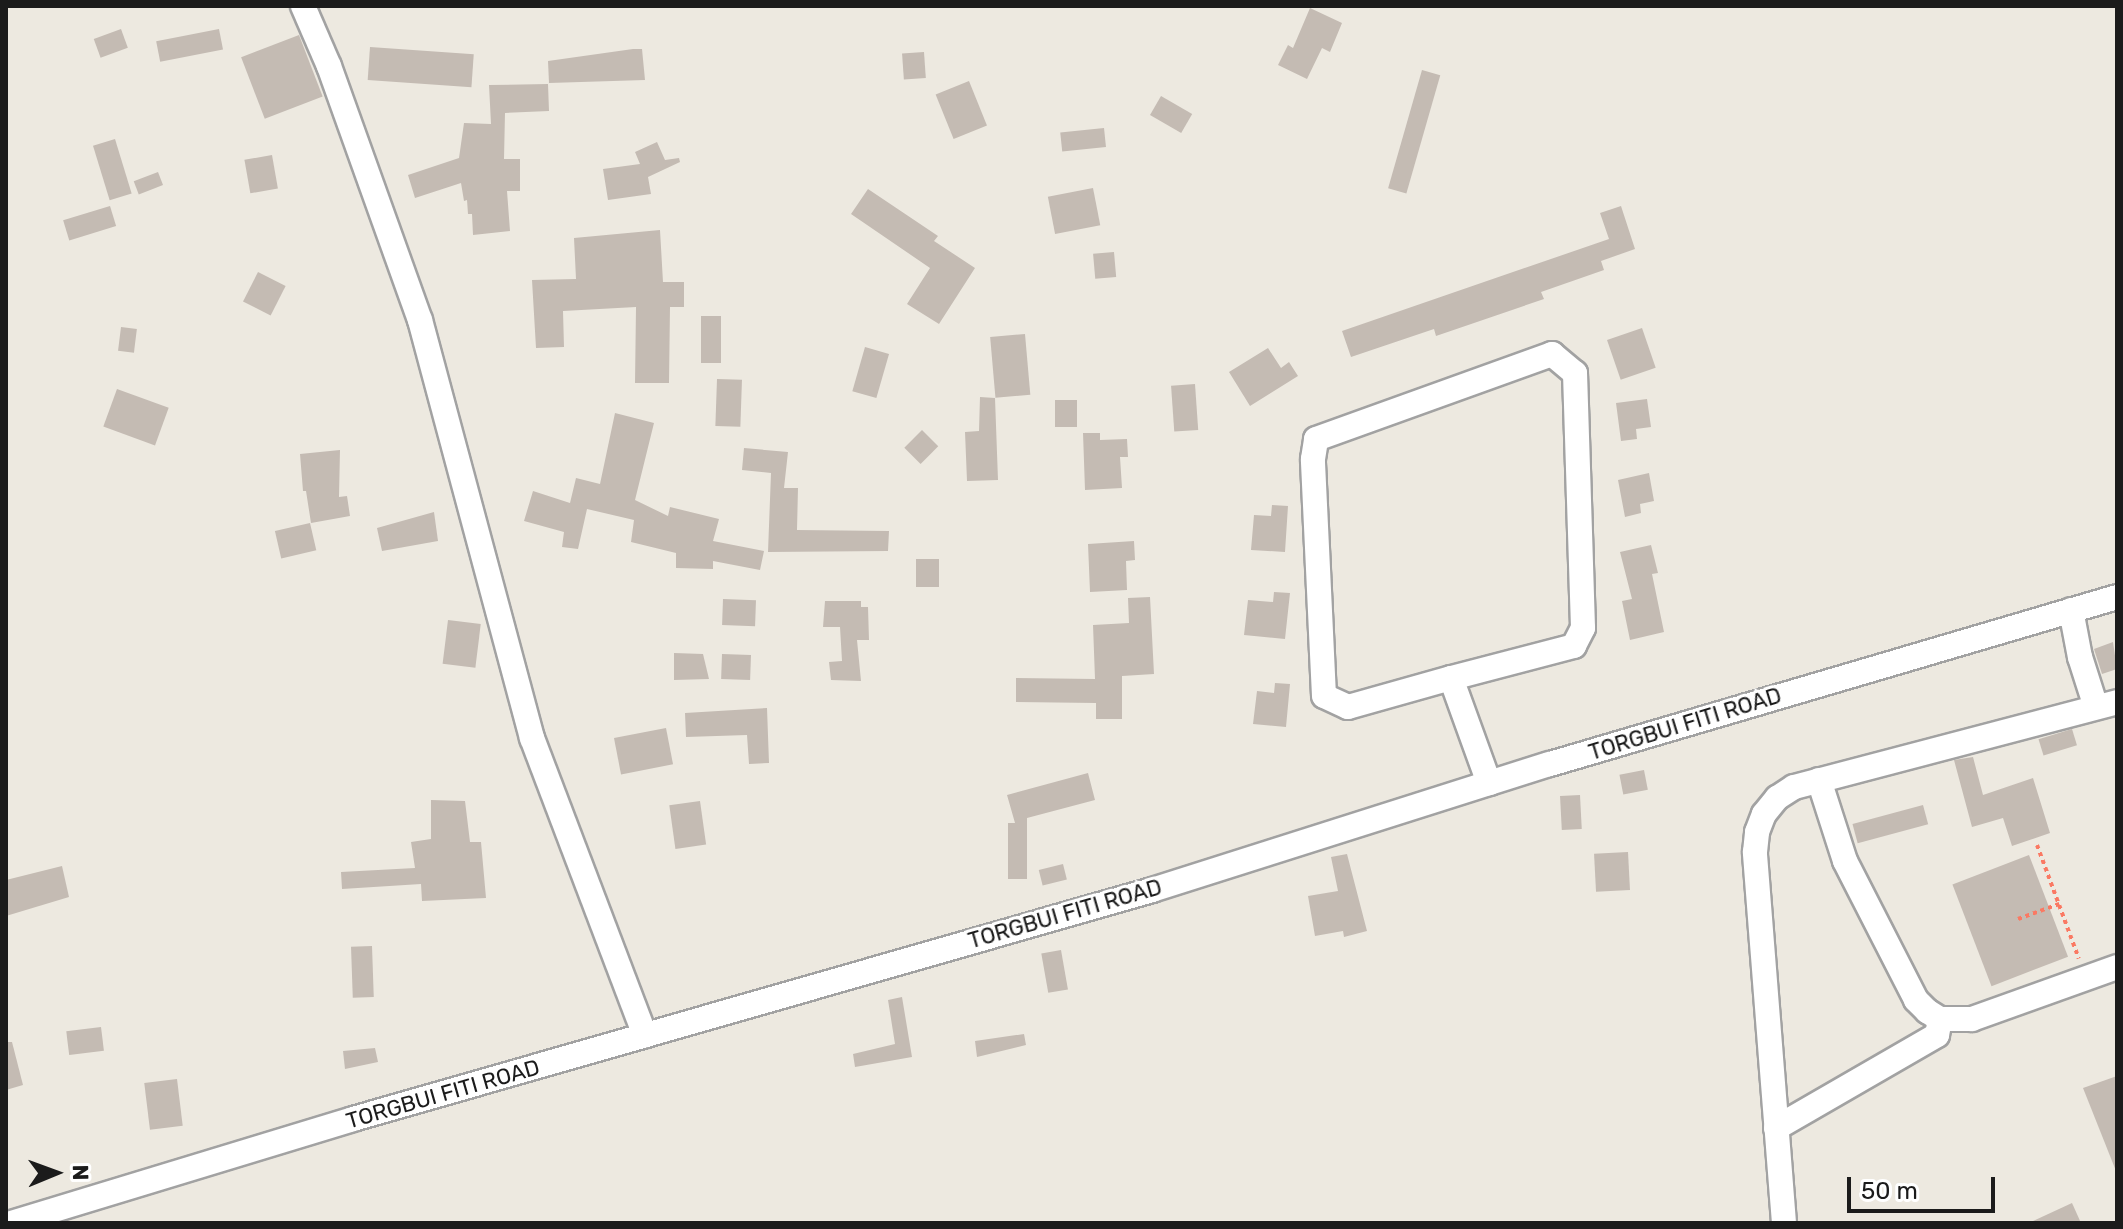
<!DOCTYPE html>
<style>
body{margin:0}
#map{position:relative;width:2123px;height:1229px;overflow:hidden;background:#ede9e0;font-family:Rubik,sans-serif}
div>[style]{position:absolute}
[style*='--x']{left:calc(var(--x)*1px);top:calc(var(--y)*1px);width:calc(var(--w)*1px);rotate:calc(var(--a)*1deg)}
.building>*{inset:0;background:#c4bbb3;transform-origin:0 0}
.path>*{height:4px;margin-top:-2px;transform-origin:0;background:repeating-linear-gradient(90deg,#fa7963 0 4px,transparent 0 8px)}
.roads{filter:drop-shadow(2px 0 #a2a2a2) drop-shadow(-2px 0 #a2a2a2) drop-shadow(0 2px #a2a2a2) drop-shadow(0 -2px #a2a2a2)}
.minor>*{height:24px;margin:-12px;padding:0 12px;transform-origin:12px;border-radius:12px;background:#fff}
span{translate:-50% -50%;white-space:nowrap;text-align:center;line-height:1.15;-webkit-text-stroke:6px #fff;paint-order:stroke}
.street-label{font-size:22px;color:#1b1b1b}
.frame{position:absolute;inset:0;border:8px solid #1b1b1b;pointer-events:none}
.north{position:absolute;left:16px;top:1133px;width:80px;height:80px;-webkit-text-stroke:6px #fff;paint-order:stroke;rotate:89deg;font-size:22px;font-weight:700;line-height:32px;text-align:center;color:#1b1b1b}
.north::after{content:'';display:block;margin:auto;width:28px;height:36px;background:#1b1b1b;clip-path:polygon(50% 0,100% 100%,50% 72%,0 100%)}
.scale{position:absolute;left:1847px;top:1177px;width:148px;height:36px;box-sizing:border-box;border:4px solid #1b1b1b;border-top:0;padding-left:10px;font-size:24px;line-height:28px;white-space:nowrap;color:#1b1b1b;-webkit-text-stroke:6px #fff;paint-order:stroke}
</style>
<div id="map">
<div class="building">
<i style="clip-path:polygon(1310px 8px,1342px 23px,1330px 52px,1322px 48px,1307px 79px,1278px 65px,1288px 45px,1293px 48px)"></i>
<i style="left:121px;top:29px;width:20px;height:29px;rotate:70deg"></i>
<i style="left:219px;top:29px;width:21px;height:64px;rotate:79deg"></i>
<i style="left:299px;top:35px;width:66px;height:62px;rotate:69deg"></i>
<i style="left:370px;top:47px;width:104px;height:33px;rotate:4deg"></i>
<i style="clip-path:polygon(633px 49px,642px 49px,645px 80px,549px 83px,548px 61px)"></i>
<i style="left:924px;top:52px;width:26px;height:22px;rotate:86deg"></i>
<i style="left:1422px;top:70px;width:19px;height:123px;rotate:16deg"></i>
<i style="left:969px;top:81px;width:48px;height:36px;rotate:68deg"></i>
<i style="clip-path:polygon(548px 84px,549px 111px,505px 113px,504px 159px,520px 159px,520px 191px,507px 191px,510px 231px,473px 235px,472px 214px,468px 214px,467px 200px,464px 201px,461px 183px,415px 198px,408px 175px,459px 158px,464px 123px,491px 124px,489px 85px)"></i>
<i style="left:1161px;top:96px;width:36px;height:22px;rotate:30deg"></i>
<i style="left:1104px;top:128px;width:19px;height:44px;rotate:84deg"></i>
<i style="left:115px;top:139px;width:57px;height:23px;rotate:73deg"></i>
<i style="clip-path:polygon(657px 142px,665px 160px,679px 158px,680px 162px,648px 177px,651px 194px,608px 200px,603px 169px,640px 164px,635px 152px)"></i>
<i style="left:272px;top:155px;width:34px;height:28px;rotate:80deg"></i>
<i style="left:158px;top:172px;width:14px;height:26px;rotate:69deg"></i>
<i style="left:1093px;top:188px;width:38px;height:46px;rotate:79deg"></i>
<i style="clip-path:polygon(868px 189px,938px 236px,934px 241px,975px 268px,939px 324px,907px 304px,930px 268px,851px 214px)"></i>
<i style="left:110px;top:206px;width:21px;height:49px;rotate:73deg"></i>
<i style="clip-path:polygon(1621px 206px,1635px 249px,1601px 261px,1604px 270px,1541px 292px,1544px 299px,1436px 336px,1434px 329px,1351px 357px,1342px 331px,1609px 239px,1600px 213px)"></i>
<i style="clip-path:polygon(660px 230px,663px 282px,684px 282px,684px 307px,670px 307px,669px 383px,635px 383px,636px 307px,563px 311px,564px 347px,536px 348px,532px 280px,576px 279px,574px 238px)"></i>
<i style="left:1114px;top:252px;width:25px;height:21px;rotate:85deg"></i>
<i style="left:258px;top:272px;width:31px;height:33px;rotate:27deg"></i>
<i style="left:701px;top:316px;width:20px;height:47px"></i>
<i style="left:121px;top:327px;width:16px;height:24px;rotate:7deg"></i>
<i style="left:1642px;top:328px;width:42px;height:37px;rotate:71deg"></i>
<i style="left:1025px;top:334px;width:61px;height:35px;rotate:85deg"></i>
<i style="left:865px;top:347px;width:25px;height:46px;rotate:16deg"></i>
<i style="clip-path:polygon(1268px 348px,1281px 368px,1289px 362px,1298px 376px,1250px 406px,1229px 372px)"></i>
<i style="left:717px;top:379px;width:25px;height:47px;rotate:2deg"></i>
<i style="left:1195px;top:384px;width:46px;height:24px;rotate:86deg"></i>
<i style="left:117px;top:389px;width:55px;height:40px;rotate:20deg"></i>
<i style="clip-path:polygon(980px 397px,995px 398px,998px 480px,967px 481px,965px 432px,979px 431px)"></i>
<i style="clip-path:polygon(1647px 399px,1651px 427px,1636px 429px,1637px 439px,1621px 441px,1616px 403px)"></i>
<i style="left:1055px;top:400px;width:22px;height:27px"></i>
<i style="clip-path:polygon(615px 413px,654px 423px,635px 500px,668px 516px,670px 507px,719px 519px,713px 541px,764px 551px,760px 570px,713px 561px,713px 569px,676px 568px,676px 553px,631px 542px,634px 520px,587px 509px,578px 549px,562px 547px,564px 532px,524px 521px,533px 491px,570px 503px,576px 478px,600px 484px)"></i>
<i style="left:922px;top:430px;width:23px;height:25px;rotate:45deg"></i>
<i style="clip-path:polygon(1083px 433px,1100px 433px,1100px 440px,1127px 439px,1128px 457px,1120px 457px,1122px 488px,1085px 490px)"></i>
<i style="clip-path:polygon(744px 448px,788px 452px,784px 488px,798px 488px,797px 530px,889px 531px,888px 551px,768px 552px,771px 473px,742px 470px)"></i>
<i style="clip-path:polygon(340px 450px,339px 497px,347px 496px,350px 516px,311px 523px,306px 491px,303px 491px,300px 454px)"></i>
<i style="clip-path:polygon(1649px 473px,1654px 501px,1640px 504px,1641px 513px,1625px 517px,1618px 480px)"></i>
<i style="clip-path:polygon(1272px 505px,1288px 506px,1285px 552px,1251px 550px,1254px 515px,1271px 516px)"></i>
<i style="clip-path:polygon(434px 512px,438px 541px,382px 551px,377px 528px)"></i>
<i style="left:310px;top:523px;width:28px;height:36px;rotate:77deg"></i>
<i style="clip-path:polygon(1134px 541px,1135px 560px,1126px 561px,1127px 590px,1090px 592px,1088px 544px)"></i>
<i style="clip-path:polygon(1651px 545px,1658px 573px,1652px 574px,1664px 632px,1630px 640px,1622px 601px,1632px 599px,1620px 552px)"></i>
<i style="left:916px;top:559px;width:23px;height:28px"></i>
<i style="clip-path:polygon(1274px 592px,1290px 593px,1285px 639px,1244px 635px,1248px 600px,1273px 602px)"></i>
<i style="clip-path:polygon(1150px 597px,1154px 674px,1122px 676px,1122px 719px,1096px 719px,1096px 703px,1016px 702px,1016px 678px,1095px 679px,1093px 625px,1129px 623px,1128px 598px)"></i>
<i style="left:723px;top:599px;width:33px;height:26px;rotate:2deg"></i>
<i style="clip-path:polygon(825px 601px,861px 601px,861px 607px,868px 607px,869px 640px,857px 640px,861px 681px,831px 680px,829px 662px,842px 661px,840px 627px,823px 627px)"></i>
<i style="left:448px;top:620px;width:33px;height:44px;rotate:7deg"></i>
<i style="clip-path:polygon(2113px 642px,2117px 669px,2102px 674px,2094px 649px)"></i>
<i style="clip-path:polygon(674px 653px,703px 654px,709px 679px,674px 680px)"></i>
<i style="left:722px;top:654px;width:29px;height:25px;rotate:2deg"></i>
<i style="clip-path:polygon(1275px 683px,1290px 684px,1286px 727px,1253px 724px,1257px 691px,1274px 693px)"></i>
<i style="clip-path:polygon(767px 708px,769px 763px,749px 764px,747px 735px,686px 737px,685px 713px)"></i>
<i style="left:666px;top:728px;width:37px;height:53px;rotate:79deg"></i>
<i style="left:2072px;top:729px;width:17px;height:35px;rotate:73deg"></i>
<i style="clip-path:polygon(1973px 757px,1983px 795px,2033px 778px,2050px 833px,2012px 846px,2003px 818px,1972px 827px,1954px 760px)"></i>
<i style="left:1644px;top:770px;width:20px;height:25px;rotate:79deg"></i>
<i style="clip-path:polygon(1088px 773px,1095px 800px,1027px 818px,1027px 879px,1008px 879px,1008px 823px,1015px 823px,1007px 795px)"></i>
<i style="left:1580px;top:795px;width:34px;height:20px;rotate:87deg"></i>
<i style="clip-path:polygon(431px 800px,465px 801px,470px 842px,481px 842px,486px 898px,422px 901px,421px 884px,342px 889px,341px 872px,415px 868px,411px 842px,431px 839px)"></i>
<i style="left:700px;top:801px;width:44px;height:31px;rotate:82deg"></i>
<i style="left:1923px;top:805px;width:20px;height:73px;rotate:75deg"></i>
<i style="left:1628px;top:852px;width:38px;height:34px;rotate:87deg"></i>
<i style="clip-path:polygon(1347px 854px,1367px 931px,1344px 937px,1343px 931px,1315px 936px,1308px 896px,1338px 891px,1331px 857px)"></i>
<i style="left:2029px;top:855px;width:109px;height:82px;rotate:69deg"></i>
<i style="left:1063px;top:864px;width:16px;height:25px;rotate:76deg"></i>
<i style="clip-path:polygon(62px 866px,69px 897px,6px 916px,6px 880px)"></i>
<i style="left:372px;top:946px;width:51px;height:21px;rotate:88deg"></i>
<i style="left:1061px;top:950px;width:40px;height:20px;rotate:80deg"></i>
<i style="clip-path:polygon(902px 997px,912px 1057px,855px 1067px,853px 1054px,895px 1044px,888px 1000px)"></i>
<i style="left:101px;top:1027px;width:24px;height:35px;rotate:83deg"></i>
<i style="clip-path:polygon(1024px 1034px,1026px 1045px,977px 1057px,975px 1041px)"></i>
<i style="clip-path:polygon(6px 1042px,12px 1042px,23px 1085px,6px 1090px)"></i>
<i style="clip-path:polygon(375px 1048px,378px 1062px,345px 1069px,343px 1051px)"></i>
<i style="clip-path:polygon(2117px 1076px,2117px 1171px,2116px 1171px,2083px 1088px)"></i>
<i style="left:177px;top:1079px;width:47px;height:33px;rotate:83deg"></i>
<i style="clip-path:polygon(2072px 1203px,2081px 1223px,2029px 1223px)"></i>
</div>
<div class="path">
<i style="--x:2037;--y:845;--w:121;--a:69.8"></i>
<i style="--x:2018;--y:919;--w:44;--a:-20.1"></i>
</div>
<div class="roads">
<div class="minor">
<i style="--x:303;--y:6;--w:65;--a:66.6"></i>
<i style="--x:329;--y:66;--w:270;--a:70.3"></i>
<i style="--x:420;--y:320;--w:433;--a:75"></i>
<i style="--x:532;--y:738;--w:318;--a:69.2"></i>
<i style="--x:2071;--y:610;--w:48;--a:79.2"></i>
<i style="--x:2080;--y:657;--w:52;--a:72.3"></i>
<i style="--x:1451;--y:678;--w:107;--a:164.3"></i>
<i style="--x:1348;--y:707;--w:26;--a:-155"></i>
<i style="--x:1324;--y:696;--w:237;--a:-92.7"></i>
<i style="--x:1313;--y:459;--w:20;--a:-81"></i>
<i style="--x:1316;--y:439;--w:251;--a:-19.8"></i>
<i style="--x:1552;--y:354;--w:30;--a:40"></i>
<i style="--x:1575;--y:373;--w:255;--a:88.2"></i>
<i style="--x:1583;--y:628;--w:20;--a:117"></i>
<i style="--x:1574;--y:646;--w:127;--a:165.4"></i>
<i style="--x:1451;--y:678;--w:112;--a:70.1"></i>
<i style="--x:1819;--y:780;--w:85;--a:72.2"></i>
<i style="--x:1845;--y:861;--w:156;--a:62.9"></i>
<i style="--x:1916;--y:1000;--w:16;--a:45"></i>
<i style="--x:1927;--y:1011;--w:15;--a:32"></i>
<i style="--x:1940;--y:1019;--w:32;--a:0"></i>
<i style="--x:1972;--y:1019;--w:154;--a:-19.7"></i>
<i style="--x:1776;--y:1128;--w:186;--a:-30"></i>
<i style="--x:1937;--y:1035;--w:16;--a:-79"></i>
<i style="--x:11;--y:1223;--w:357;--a:-16.9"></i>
<i style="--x:353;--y:1119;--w:831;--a:-15.99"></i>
<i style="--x:1152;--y:890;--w:417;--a:-17.6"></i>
<i style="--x:1550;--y:764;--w:591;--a:-16.41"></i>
<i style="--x:1784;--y:1223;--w:372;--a:-94.5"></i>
<i style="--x:1755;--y:852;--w:20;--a:-84"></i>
<i style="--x:1757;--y:832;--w:19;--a:-69"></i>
<i style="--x:1764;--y:814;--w:21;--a:-51"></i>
<i style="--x:1777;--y:798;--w:20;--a:-33"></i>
<i style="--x:1794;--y:787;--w:334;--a:-14.7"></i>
</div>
</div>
<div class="street-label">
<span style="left:1685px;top:724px;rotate:-17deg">TORGBUI FITI ROAD</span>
<span style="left:1065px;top:914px;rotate:-16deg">TORGBUI FITI ROAD</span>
<span style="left:443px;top:1094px;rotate:-16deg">TORGBUI FITI ROAD</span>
</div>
<div class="frame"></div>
<div class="north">N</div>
<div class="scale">50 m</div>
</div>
